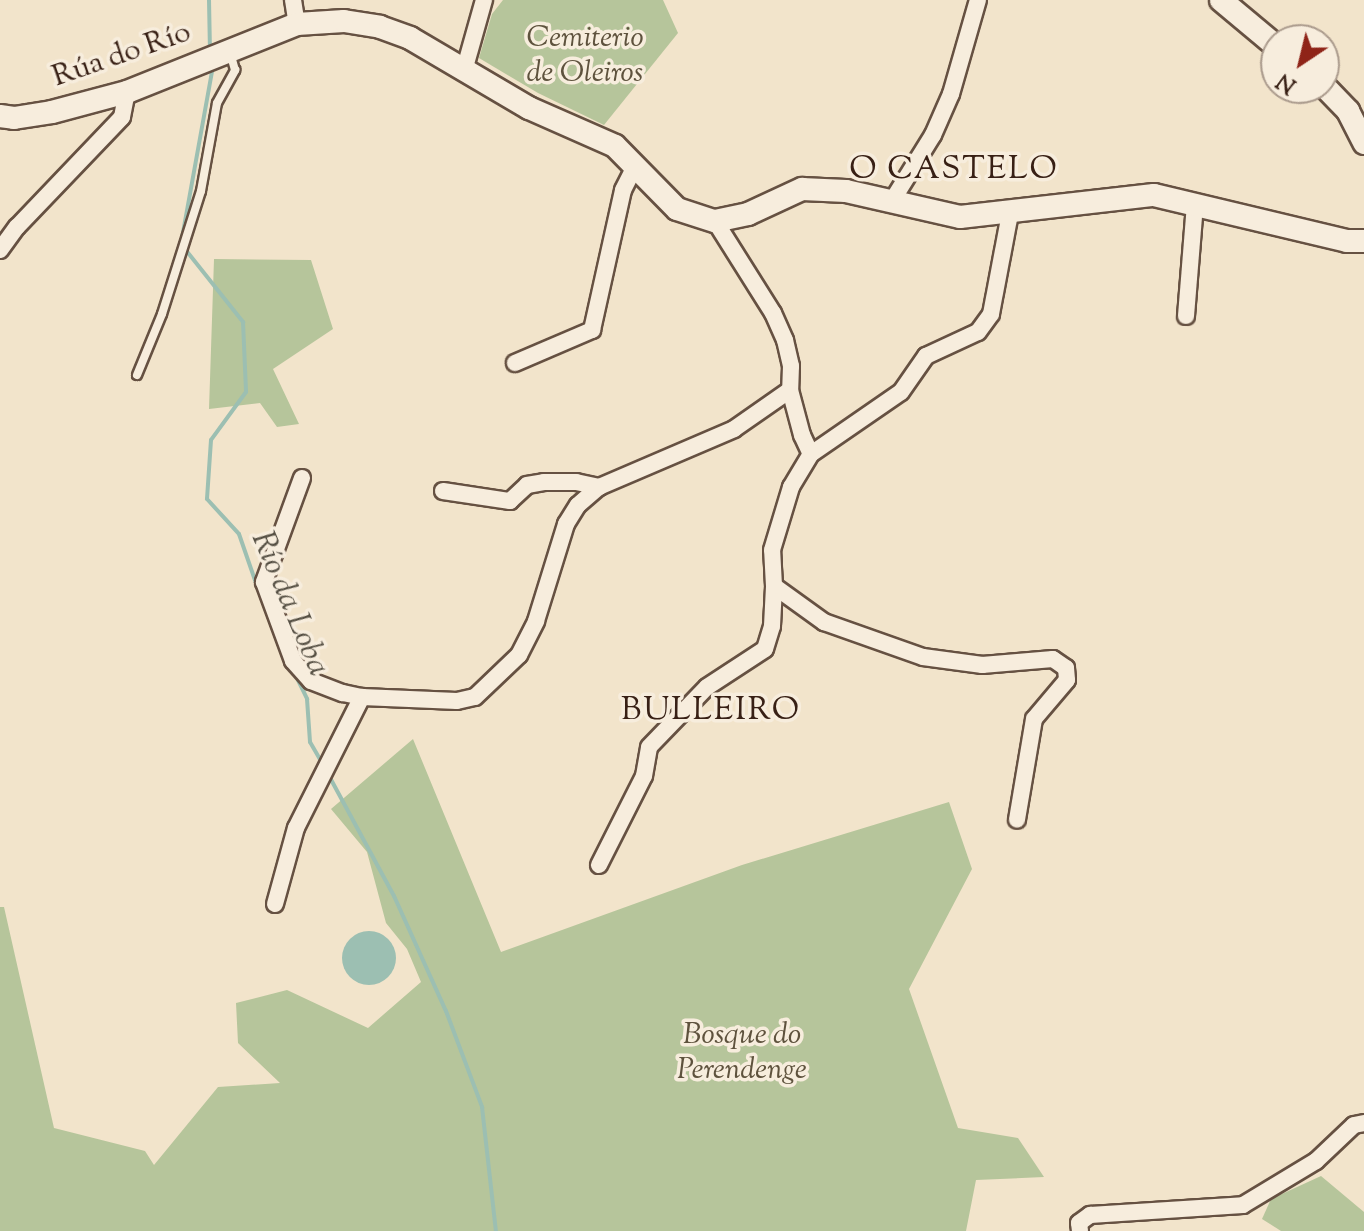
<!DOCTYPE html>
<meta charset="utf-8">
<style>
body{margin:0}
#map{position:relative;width:1364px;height:1231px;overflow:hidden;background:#f2e4cb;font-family:"Sorts Mill Goudy",serif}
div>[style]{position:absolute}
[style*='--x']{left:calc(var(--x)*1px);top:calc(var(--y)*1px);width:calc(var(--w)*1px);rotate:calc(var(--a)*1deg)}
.green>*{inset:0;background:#b6c59b}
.water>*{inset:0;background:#9cbfb2}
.round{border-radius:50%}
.stream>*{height:4px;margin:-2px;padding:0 2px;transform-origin:2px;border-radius:2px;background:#9cbfb2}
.roads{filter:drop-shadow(2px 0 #665142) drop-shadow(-2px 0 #665142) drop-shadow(0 2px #665142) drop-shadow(0 -2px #665142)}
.lane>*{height:8px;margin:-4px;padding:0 4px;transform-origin:4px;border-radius:4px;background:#f7eddd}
.street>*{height:16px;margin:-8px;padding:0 8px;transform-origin:8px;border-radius:8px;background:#f7eddd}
.secondary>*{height:22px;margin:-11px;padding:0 11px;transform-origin:11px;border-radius:11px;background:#f7eddd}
span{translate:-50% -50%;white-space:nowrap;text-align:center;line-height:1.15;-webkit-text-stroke:7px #f7eddd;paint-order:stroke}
.park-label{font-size:30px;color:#5e523d;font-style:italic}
.street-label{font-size:30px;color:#382015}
.neighbourhood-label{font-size:32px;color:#382015;letter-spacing:2px}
.water-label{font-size:32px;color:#565044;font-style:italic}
.north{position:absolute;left:1260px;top:24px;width:80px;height:80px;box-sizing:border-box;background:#f7eddd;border:2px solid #ab9b8d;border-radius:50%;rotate:215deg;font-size:22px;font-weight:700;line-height:32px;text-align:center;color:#382015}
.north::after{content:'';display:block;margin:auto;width:28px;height:36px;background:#8f2418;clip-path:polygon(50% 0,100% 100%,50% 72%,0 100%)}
</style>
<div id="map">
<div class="green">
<i style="clip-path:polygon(503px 0,663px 0,678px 33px,604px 125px,538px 93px,479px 58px,492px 14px)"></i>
<i style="clip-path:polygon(214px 259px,311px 260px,333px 329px,273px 369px,299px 424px,277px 427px,260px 403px,209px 409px)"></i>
<i style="clip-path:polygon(413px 739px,501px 952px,742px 865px,949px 802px,972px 869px,909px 989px,958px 1128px,1018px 1138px,1044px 1177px,976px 1180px,966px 1231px,0 1231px,0 907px,4px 907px,54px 1128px,145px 1151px,154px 1165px,218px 1087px,280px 1083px,238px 1043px,236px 1003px,287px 990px,368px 1028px,421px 982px,407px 949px,386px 923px,367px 852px,331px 809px)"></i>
<i style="clip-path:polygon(1321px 1176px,1364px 1212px,1364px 1231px,1281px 1231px,1262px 1219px,1271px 1199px)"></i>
</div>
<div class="water">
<i class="round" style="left:342px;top:931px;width:54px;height:54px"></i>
</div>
<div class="stream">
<i style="--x:209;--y:0;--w:50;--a:88.9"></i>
<i style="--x:213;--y:66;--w:181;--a:100.2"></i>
<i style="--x:181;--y:244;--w:100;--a:51.5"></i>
<i style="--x:243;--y:322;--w:70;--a:87.5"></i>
<i style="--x:246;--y:392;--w:59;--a:126.1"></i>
<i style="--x:211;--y:440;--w:59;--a:93.9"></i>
<i style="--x:207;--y:499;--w:47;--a:47.6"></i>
<i style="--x:239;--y:534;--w:58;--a:70.9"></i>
<i style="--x:295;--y:674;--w:28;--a:64"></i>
<i style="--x:307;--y:699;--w:43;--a:86"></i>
<i style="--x:310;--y:742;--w:24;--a:60"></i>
<i style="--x:328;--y:774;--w:139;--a:61.6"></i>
<i style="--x:394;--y:896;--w:126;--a:65.7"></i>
<i style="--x:446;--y:1011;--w:103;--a:69.4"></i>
<i style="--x:482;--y:1107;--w:125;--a:83.6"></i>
</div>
<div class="roads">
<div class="lane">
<i style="--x:137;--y:375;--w:66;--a:-67.7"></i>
<i style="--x:162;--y:314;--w:129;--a:-72.4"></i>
<i style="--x:201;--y:191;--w:89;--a:-79.7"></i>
<i style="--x:217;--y:103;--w:38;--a:-61"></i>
<i style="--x:235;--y:70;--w:18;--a:-106"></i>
</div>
<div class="street">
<i style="--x:293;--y:0;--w:24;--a:81"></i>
<i style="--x:464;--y:71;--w:74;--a:-74.3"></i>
<i style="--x:892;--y:201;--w:78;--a:-58.2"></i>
<i style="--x:933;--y:135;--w:45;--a:-66.3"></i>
<i style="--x:951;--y:94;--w:98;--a:-74"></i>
<i style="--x:715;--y:221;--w:109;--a:57.8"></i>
<i style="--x:773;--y:313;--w:30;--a:66"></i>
<i style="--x:785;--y:340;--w:27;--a:77"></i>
<i style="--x:791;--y:366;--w:24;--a:92"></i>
<i style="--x:790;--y:390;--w:47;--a:75.1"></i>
<i style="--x:802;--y:435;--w:21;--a:65"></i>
<i style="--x:811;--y:454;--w:109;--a:-34.6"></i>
<i style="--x:901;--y:392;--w:44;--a:-55.2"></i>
<i style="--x:926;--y:356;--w:57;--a:-24.8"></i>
<i style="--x:978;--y:332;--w:22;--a:-54"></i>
<i style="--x:991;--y:314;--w:103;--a:-79.3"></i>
<i style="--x:0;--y:250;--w:29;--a:-54"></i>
<i style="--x:17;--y:227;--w:152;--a:-46.3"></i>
<i style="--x:122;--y:117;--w:25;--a:-79"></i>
<i style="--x:1186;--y:316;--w:111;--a:-85.4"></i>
<i style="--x:515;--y:363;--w:84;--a:-23.2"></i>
<i style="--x:592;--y:330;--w:143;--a:-77.5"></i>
<i style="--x:623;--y:190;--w:27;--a:-63"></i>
<i style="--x:302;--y:478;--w:111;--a:110.1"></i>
<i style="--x:264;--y:582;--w:84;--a:69.8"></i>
<i style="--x:293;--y:661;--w:27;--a:48"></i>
<i style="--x:311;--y:681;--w:34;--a:21"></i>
<i style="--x:343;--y:693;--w:19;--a:12"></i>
<i style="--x:362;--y:697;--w:95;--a:2.4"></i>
<i style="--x:457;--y:701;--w:18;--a:-13"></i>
<i style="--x:475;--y:697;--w:61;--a:-43.7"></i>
<i style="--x:519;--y:655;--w:38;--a:-63"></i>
<i style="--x:536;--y:621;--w:102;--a:-72.8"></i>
<i style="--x:566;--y:524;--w:22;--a:-58"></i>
<i style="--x:578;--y:505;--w:28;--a:-41"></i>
<i style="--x:599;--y:487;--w:147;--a:-23.2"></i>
<i style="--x:734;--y:429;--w:68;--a:-34.9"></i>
<i style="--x:443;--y:491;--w:68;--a:8.5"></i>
<i style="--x:510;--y:501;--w:23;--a:-43"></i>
<i style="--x:527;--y:485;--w:17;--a:-10"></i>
<i style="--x:544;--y:482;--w:32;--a:0"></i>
<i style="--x:576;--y:482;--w:24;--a:12"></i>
<i style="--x:774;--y:586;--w:62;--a:35.8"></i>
<i style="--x:824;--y:622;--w:105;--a:19.5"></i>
<i style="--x:923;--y:657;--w:60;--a:7.7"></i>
<i style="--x:982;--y:665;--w:71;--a:-4.8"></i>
<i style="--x:1053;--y:659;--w:16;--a:35"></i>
<i style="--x:1066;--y:668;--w:12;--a:85"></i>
<i style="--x:1067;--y:680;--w:51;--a:130.2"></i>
<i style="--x:1034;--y:719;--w:102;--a:99.6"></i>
<i style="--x:599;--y:865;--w:100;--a:-63.2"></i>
<i style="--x:644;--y:776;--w:29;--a:-80"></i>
<i style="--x:649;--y:747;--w:83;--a:-46"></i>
<i style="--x:707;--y:687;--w:69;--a:-33.2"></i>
<i style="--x:765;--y:649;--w:24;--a:-73"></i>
<i style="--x:772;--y:626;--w:40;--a:-87.1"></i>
<i style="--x:774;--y:586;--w:36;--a:-93"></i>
<i style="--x:772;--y:550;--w:66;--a:-73.2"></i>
<i style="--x:791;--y:487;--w:39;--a:-59"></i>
<i style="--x:275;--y:904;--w:79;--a:-74.6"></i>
<i style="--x:296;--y:828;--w:147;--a:-63.3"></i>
<i style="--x:1080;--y:1231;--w:8;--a:-97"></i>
<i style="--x:1079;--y:1223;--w:14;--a:-36"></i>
<i style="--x:1090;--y:1215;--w:153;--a:-3.7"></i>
<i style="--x:1243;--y:1205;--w:85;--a:-31.1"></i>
<i style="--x:1316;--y:1161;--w:52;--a:-43.5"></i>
<i style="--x:1354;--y:1125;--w:10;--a:-11"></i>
</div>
<div class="secondary">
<i style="--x:1221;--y:0;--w:72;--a:39.9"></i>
<i style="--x:1324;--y:86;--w:35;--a:46"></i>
<i style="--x:1348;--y:111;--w:36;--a:63"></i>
<i style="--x:0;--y:116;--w:14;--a:8"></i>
<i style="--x:14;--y:118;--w:38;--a:-9"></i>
<i style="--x:52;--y:112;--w:78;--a:-14.9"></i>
<i style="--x:127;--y:92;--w:183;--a:-21.8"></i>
<i style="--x:297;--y:24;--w:47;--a:-3.7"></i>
<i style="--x:344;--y:21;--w:36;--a:9"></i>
<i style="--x:380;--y:27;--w:32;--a:20"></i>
<i style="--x:410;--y:38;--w:138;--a:30.5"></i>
<i style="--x:529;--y:108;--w:94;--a:23.8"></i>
<i style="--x:615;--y:146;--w:88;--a:45.5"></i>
<i style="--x:677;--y:209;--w:40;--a:18"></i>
<i style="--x:715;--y:221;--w:34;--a:-12"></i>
<i style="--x:748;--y:214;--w:60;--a:-24.8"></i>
<i style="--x:802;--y:189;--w:44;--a:2.6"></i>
<i style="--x:846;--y:191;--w:117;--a:12.8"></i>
<i style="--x:960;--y:217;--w:195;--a:-6.5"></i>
<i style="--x:1154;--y:195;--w:198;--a:13.4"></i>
<i style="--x:1347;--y:241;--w:17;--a:0"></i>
</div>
</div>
<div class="park-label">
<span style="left:585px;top:56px">Cemiterio<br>de Oleiros</span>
<span style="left:742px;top:1053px">Bosque do<br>Perendenge</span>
</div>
<div class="street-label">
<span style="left:122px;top:56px;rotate:-19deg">Rúa do Río</span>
</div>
<div class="neighbourhood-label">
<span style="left:954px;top:170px">O CASTELO</span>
<span style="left:711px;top:711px">BULLEIRO</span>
</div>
<div class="water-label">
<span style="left:289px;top:604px;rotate:67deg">Río da Loba</span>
</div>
<div class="north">N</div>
</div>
